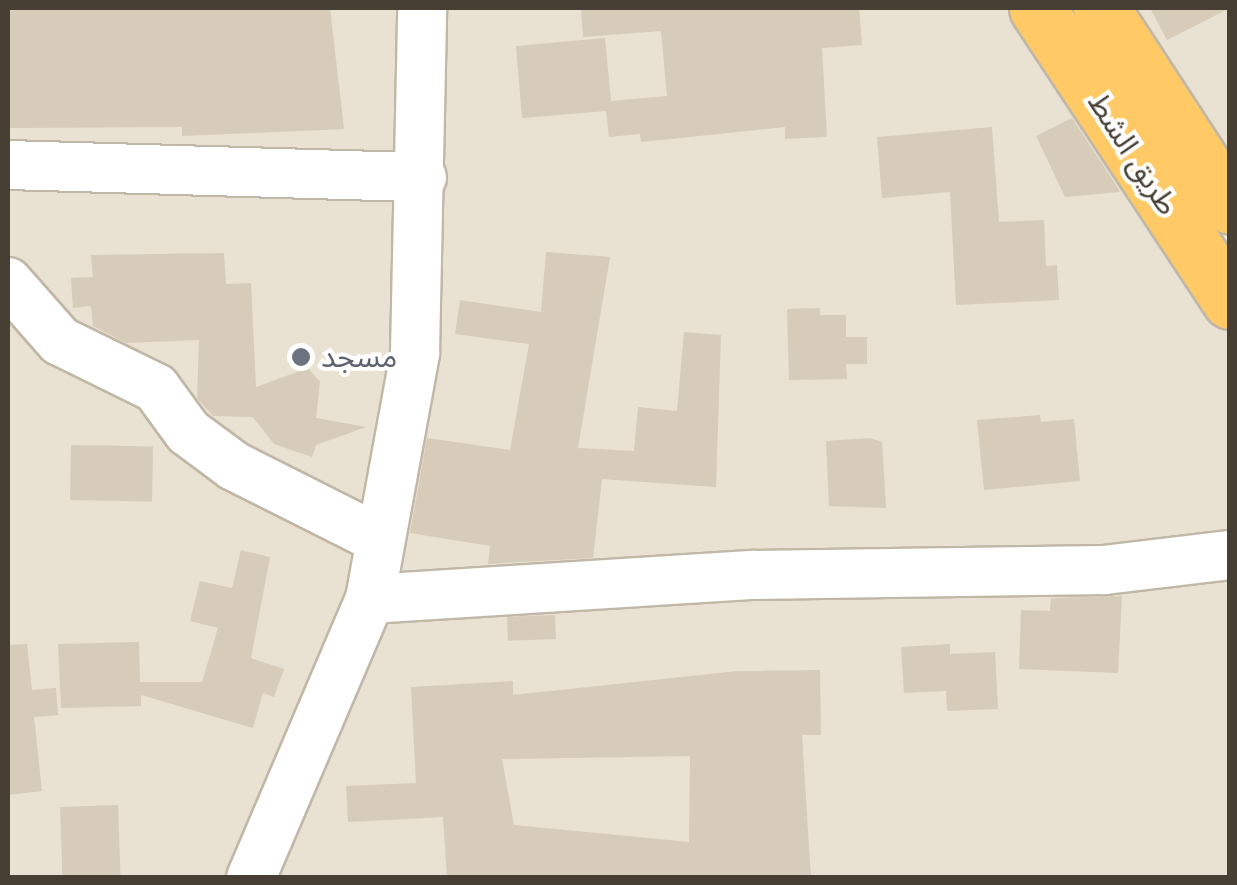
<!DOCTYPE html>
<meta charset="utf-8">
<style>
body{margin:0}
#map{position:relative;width:1237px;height:885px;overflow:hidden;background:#f4efe5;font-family:Helvetica,"Noto Sans Arabic",sans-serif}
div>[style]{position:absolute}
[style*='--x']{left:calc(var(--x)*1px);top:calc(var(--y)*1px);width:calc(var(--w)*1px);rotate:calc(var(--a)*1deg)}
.residential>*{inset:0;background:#e9e1d2}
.building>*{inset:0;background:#d7cbb9;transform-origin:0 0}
.roads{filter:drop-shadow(2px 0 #c1b7a6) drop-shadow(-2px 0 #c1b7a6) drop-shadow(0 2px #c1b7a6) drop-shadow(0 -2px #c1b7a6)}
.minor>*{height:48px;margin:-24px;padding:0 24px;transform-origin:24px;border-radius:24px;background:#fff}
.highway>*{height:55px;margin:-27.5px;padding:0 27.5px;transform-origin:27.5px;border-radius:27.5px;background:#ffca65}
.dots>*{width:28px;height:28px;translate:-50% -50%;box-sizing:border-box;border:5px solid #fff;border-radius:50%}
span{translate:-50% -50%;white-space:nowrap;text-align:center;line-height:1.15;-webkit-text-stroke:8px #fff;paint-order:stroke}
.street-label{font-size:30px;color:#473f34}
.worship-label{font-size:30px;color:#5b616d}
.left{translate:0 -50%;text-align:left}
.frame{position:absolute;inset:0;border:10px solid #473f34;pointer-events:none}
</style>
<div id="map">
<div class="residential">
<i style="clip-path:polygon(8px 8px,1037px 8px,1229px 301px,1229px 877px,8px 877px)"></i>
<i style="clip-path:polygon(1101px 8px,1229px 8px,1229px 206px)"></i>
</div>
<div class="building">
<i style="clip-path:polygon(8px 8px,330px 8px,344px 129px,182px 136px,182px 127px,8px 128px)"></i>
<i style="clip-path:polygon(581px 8px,859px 8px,862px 45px,822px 48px,827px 137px,785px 139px,785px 127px,641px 142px,640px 134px,609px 137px,606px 111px,522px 118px,516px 46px,605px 38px,611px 101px,667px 96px,661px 31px,583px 37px)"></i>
<i style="clip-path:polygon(1150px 8px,1230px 8px,1167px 40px)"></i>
<i style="clip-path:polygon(1072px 118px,1118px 188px,1120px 192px,1065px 197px,1036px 136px)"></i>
<i style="clip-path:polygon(992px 127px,999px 222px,1044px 220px,1046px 266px,1057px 265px,1059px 300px,956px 305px,950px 192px,882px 198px,877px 137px)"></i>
<i style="clip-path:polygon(546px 252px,610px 257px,578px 448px,634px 451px,638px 407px,677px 411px,684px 332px,721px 335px,716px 487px,602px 479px,593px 558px,488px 564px,490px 546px,410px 533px,427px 438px,510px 450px,529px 344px,455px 334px,460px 300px,541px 312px)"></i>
<i style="clip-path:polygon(224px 253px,226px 284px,251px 283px,256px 387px,308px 368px,320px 382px,316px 418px,366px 427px,316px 445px,312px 457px,274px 444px,253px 417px,213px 416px,197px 398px,199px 340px,126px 343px,93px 326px,91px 306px,73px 308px,71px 278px,93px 277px,91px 255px)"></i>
<i style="clip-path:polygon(820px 308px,820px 315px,846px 315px,846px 337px,867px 337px,867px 364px,846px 364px,847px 379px,789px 380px,787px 309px)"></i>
<i style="clip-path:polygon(1040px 415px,1041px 422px,1074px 419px,1080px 481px,984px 490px,977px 420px)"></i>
<i style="clip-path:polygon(871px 438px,882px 442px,886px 508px,829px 506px,826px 441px)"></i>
<i style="left:71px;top:445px;width:82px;height:55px;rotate:1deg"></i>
<i style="clip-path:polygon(241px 550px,270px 557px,251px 658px,284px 669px,274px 697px,263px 693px,253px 728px,141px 695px,141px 706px,61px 708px,58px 644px,139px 642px,140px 682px,202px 682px,218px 628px,190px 621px,200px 581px,232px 588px)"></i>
<i style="clip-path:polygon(1122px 596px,1118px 673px,1019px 669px,1021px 610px,1050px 611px,1051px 598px)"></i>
<i style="left:555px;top:615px;width:24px;height:48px;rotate:88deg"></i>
<i style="clip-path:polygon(27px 644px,32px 690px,56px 688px,58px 715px,34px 717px,42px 791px,8px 795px,8px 645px)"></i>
<i style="clip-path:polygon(950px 644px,950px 654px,995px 652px,998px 709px,947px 711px,946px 691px,904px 693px,901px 647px)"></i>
<i style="clip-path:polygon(evenodd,820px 670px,821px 735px,802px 735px,811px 878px,447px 878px,443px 817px,348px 822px,346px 786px,416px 783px,411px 687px,513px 681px,513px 695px,738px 671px,820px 670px,690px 756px,689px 842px,514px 825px,502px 759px,690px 756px)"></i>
<i style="left:118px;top:805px;width:72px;height:58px;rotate:88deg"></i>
</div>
<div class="roads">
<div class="minor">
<i style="--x:8;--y:165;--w:414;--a:1.7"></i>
<i style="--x:8;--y:282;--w:79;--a:48.6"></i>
<i style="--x:60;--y:341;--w:107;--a:26.1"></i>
<i style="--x:156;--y:388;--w:54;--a:54"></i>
<i style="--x:188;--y:432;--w:57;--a:36.5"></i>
<i style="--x:234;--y:466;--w:162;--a:26.7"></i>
<i style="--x:370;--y:599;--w:385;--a:-3.6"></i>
<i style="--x:754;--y:575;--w:350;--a:-0.8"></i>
<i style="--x:1104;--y:570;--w:127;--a:-6.8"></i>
<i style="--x:251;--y:878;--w:303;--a:-66.9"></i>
<i style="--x:370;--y:599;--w:250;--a:-79.6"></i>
<i style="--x:415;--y:353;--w:345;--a:-88.8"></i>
</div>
<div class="highway">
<i style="--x:1037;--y:8;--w:351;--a:56.6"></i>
<i style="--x:1101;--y:8;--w:236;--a:56.9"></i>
</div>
</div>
<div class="dots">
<i style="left:301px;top:357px;background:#6b7280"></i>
</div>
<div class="street-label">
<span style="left:1133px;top:154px;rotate:57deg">طريق الشط</span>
</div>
<div class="worship-label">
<span class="left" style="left:321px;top:357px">مسجد</span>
</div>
<div class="frame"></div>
</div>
